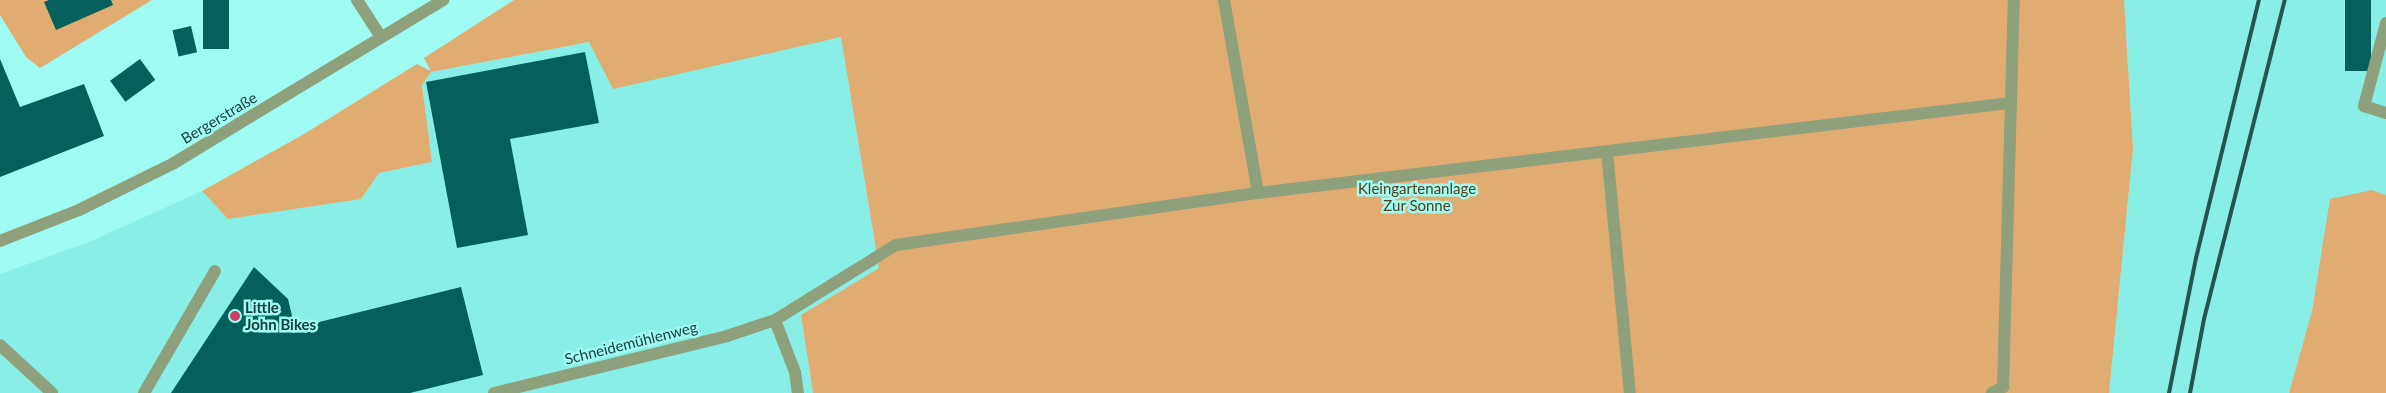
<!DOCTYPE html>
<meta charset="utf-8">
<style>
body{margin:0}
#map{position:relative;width:2386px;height:393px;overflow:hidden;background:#9ffbf2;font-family:Lato,sans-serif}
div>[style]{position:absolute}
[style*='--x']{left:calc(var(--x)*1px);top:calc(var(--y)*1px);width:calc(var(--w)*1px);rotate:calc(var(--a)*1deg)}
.built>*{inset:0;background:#88eee6}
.green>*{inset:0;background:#e1ac72}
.building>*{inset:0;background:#05605b;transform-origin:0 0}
.minor>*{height:12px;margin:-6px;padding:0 6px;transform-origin:6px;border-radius:6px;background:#8fa17c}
.rail>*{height:4px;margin:-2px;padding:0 2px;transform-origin:2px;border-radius:2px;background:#285450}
.dots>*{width:14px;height:14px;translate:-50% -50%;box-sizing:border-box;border:2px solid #9ffbf2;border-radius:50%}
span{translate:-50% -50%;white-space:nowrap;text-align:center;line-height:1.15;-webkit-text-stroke:5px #9ffbf2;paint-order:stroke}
.street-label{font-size:15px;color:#1a403d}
.park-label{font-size:15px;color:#583c1b}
.poi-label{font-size:15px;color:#1a403d;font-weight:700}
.left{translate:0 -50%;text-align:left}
</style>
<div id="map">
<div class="built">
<i style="clip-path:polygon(2124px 0,2386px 0,2386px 195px,2372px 190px,2312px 311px,2289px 393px,2109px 393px,2133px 149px)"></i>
<i style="clip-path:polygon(841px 37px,879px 268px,801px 315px,813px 393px,0 393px,0 274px,89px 242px,202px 191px,228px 219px,361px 199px,379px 173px,432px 162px,422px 85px,431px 72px,590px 42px)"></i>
</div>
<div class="green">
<i style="clip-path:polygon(0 0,152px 0,40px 68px,26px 57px,0 15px)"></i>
<i style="clip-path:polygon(514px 0,2124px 0,2133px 149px,2109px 393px,813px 393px,801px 315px,879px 268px,841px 37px,613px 89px,589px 42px,431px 72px,422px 85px,432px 162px,379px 173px,361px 199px,228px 219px,202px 191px,304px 134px,417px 64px,431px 71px,424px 58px)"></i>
<i style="clip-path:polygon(2372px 190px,2386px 195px,2386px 393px,2289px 393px,2312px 311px,2330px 199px)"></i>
</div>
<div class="building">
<i style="clip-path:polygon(49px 0,111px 0,113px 5px,56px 30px,44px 2px)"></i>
<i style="left:203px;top:0;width:26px;height:49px"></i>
<i style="left:2345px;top:0;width:26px;height:71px"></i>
<i style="left:191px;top:26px;width:27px;height:19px;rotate:77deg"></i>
<i style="clip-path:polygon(585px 52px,599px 123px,510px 139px,528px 235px,457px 248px,426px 82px)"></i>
<i style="clip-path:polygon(0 59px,20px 107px,84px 84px,104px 136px,0 177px)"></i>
<i style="left:140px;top:59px;width:26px;height:37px;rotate:54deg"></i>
<i style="clip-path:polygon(254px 267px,288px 299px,295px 328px,461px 287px,483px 375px,410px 393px,171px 393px)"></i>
</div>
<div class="minor">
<i style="--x:357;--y:0;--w:44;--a:57"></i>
<i style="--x:1224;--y:0;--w:196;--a:80"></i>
<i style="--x:2386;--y:23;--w:86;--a:104.8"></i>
<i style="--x:2364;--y:106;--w:23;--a:18"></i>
<i style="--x:1607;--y:151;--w:243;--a:84.6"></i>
<i style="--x:0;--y:241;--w:85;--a:-21.4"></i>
<i style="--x:79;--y:210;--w:106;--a:-26.3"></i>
<i style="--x:174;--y:163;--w:315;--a:-31.2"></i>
<i style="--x:775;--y:320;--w:56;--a:69"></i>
<i style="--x:795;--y:372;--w:21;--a:82"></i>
<i style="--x:0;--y:345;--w:71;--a:42.7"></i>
<i style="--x:144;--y:393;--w:141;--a:-59.8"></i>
<i style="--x:494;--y:393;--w:240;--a:-13.7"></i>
<i style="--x:727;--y:336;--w:51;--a:-18.4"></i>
<i style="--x:775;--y:320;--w:142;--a:-31.8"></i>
<i style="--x:896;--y:245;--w:366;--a:-8.2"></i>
<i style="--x:1258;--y:193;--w:756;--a:-6.83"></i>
<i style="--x:1992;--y:393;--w:13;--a:-29"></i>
<i style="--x:2003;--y:387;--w:387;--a:-88.4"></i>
</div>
<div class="rail">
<i style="--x:2169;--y:393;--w:138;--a:-78.7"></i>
<i style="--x:2196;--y:258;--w:266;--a:-76.3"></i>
<i style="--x:2190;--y:393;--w:75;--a:-79.3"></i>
<i style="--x:2204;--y:319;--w:329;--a:-75.8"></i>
</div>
<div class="dots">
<i style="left:235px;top:316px;background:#ce3f66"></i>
</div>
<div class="street-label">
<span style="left:219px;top:118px;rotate:-31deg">Bergerstraße</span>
<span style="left:631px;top:343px;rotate:-14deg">Schneidemühlenweg</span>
</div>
<div class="park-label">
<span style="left:1417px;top:197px">Kleingartenanlage<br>Zur Sonne</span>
</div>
<div class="poi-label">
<span class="left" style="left:245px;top:316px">Little<br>John Bikes</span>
</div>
</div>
